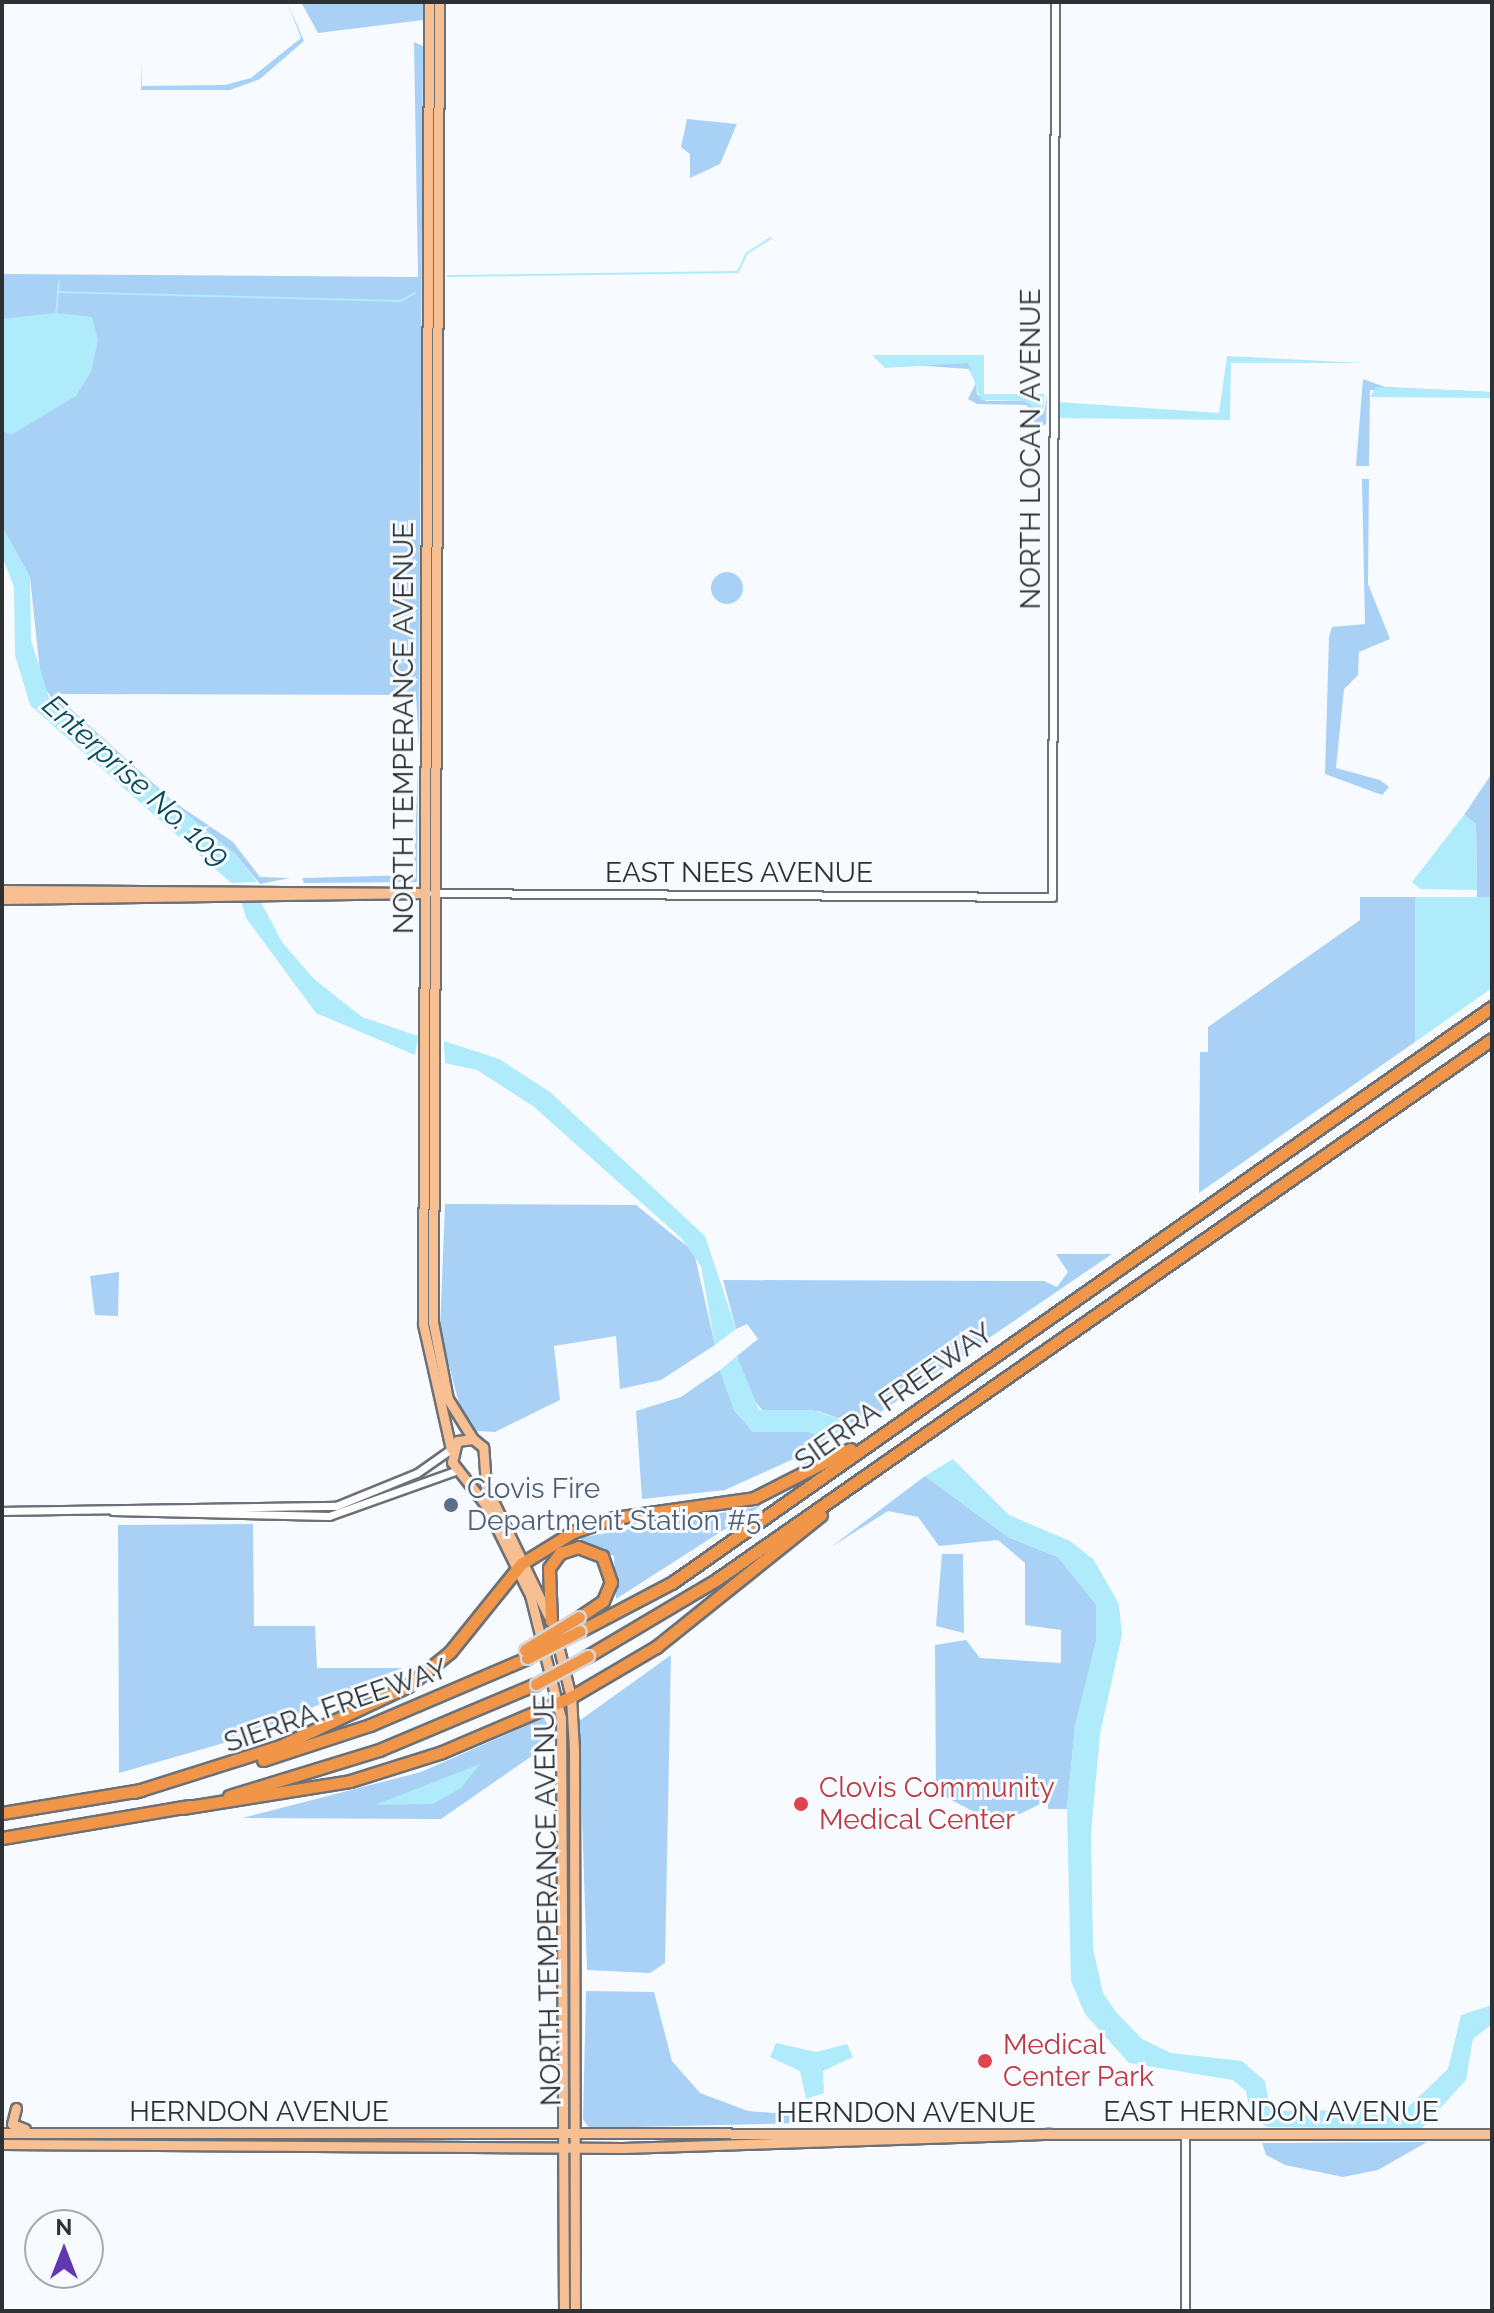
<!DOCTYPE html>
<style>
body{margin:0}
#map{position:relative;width:1494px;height:2313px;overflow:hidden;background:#f7fbff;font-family:Raleway,sans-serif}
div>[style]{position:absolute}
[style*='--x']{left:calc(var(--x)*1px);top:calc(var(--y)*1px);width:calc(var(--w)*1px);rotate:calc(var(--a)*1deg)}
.green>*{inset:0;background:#a9d1f6}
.round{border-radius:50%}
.water>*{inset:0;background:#afebfa}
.stream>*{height:2px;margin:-1px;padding:0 1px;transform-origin:1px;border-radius:1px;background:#afebfa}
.roads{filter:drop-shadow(2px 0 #6c7177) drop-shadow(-2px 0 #6c7177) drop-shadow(0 2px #6c7177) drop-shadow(0 -2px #6c7177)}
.minor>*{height:7px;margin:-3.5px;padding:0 3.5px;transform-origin:3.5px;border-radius:3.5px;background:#fff}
.major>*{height:9px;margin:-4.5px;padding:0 4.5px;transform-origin:4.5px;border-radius:4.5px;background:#f7bf92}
.highway>*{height:11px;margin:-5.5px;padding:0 5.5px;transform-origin:5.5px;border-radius:5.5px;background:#f19549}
.bridges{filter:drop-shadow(2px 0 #d5d6d6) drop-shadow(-2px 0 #d5d6d6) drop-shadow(0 2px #d5d6d6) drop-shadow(0 -2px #d5d6d6)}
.highway-bridge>*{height:11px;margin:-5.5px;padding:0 5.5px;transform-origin:5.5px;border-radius:5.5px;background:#f19549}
.dots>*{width:22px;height:22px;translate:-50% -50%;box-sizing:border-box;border:4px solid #f7fbff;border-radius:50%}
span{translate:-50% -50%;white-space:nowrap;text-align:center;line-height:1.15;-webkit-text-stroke:6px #f7fbff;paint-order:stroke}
.street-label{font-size:28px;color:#2e3133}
.service-label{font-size:28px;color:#4e5e75}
.left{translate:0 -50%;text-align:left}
.health-label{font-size:28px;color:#be3a42}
.water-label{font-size:30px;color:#064c59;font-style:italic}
.frame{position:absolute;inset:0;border:4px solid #2e3133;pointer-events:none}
.north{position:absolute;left:24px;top:2209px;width:80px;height:80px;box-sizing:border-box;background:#f7fbff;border:2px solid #a7aaad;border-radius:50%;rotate:0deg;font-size:22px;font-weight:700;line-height:32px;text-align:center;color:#2e3133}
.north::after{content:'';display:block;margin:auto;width:28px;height:36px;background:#6238b0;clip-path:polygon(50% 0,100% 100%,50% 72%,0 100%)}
</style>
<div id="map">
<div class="green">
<i style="clip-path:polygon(287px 2px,304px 41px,260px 79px,230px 90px,141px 90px,142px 61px,142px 86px,225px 85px,251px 78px,301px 38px)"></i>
<i style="clip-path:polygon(301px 2px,423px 2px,423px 20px,318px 33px)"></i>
<i style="clip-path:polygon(414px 42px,423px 46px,419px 746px,416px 695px,54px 694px,174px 802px,233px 842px,260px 877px,290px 878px,260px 884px,235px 854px,63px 715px,41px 682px,30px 577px,2px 527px,2px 274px,418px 277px)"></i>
<i style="clip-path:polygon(687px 119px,737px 124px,720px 164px,690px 178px,690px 154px,681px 147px)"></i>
<i style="clip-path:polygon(968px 363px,975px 371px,977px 394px,986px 401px,1024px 401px,1044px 414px,1047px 394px,1046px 424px,1036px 429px,1027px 405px,977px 404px,968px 399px,976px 383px,969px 369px,898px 364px)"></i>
<i style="clip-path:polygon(1363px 379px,1385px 387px,1492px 392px,1370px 390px,1369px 466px,1356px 466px)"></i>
<i style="clip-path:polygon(1362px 479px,1369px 479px,1368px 584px,1390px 639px,1359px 652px,1358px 675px,1344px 689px,1336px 768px,1380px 780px,1389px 787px,1382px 795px,1325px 774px,1329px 637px,1332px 627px,1365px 624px)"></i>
<i class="round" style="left:711px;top:572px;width:32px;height:32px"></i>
<i style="clip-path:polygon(418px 764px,417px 882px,304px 883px,302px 878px,414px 875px)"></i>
<i style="clip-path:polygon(1492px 773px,1492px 897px,1477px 897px,1476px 824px,1464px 815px)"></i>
<i style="clip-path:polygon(1360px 897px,1415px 897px,1415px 1042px,1199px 1193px,1200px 1052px,1208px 1052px,1208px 1027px,1360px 920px)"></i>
<i style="clip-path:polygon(445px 1204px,636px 1205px,694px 1252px,715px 1345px,661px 1380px,620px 1389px,616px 1336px,554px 1346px,560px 1400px,495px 1432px,476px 1431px,462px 1415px,440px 1331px)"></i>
<i style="clip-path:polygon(1056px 1254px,1112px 1254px,860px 1426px,818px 1411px,764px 1412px,749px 1395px,737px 1356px,758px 1339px,747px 1324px,736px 1329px,723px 1280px,1044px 1281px,1057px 1287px,1068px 1272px)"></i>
<i style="clip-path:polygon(119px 1272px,118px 1316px,95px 1315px,90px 1276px)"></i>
<i style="clip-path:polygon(720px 1370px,734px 1410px,753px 1432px,809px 1432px,833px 1441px,725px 1490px,642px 1499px,636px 1411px,681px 1397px)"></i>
<i style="clip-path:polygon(925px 1476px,1008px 1537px,1058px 1557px,1096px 1604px,1096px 1642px,1075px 1727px,1067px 1809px,1048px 1809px,1048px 1800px,1020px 1814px,984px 1817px,936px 1792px,935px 1645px,966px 1640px,980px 1658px,1061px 1663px,1061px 1630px,1025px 1625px,1025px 1563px,998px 1540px,939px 1546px,918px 1517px,888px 1511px,831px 1547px)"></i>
<i style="clip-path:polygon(761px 1506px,616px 1599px,614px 1556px,578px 1538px)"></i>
<i style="clip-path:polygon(253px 1524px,254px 1626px,315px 1626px,317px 1668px,403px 1668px,245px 1737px,119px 1773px,118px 1525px)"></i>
<i style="clip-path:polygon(942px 1554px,963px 1554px,964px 1633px,936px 1626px)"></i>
<i style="clip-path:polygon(671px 1655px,665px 1963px,650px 1973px,587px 1970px,579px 1721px)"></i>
<i style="clip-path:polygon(544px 1718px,555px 1740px,441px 1819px,242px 1818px,421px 1772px)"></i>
<i style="clip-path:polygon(586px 1991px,654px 1992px,672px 2061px,700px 2093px,748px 2111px,800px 2115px,804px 2123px,589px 2128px,583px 2119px)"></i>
<i style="clip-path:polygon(1427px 2142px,1378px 2170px,1343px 2177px,1285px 2165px,1266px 2155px,1262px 2143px)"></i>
</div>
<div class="water">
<i style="clip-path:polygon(56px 313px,92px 317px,98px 340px,91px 372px,76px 396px,11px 435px,2px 430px,2px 319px)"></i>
<i style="clip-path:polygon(872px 355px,984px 355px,984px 394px,1044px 394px,1044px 414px,1024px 401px,981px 400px,968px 363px,885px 368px)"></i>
<i style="clip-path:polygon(1227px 356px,1365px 363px,1231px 363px,1230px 420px,1058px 418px,1058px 402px,1219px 413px)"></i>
<i style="clip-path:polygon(1376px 387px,1492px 392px,1492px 398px,1370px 397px)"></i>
<i style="clip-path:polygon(2px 527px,30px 577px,31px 640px,49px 698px,235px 854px,257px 882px,231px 883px,30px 705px,15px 655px,14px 587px,2px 556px)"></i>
<i style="clip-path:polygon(1464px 815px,1476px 824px,1477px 890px,1420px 889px,1412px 882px)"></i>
<i style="clip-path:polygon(1415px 897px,1492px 897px,1492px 988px,1415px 1042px)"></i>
<i style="clip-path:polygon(261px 902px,282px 942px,314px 979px,362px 1017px,418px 1036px,415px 1055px,316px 1013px,246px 918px,242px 903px)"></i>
<i style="clip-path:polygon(444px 1041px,499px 1059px,550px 1092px,705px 1236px,736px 1329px,715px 1345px,701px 1266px,681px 1238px,533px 1106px,477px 1070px,445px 1063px)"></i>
<i style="clip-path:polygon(737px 1356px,759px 1410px,813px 1410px,860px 1426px,833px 1441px,809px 1432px,753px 1432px,734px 1410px,720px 1370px)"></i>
<i style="clip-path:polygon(953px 1459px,1009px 1515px,1070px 1541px,1094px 1560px,1119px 1604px,1122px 1635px,1100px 1734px,1091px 1834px,1093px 1948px,1103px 1993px,1116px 2012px,1142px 2039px,1171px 2053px,1242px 2061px,1265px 2081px,1269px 2103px,1283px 2111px,1406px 2109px,1448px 2069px,1461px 2015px,1492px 2005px,1492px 2024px,1473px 2039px,1466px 2080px,1421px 2129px,1267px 2127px,1251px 2116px,1246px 2091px,1233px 2080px,1129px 2063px,1085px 2014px,1071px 1981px,1067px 1809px,1075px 1727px,1096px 1642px,1096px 1604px,1058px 1557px,1008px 1537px,925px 1476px)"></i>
<i style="clip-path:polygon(480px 1764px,461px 1788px,433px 1804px,375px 1805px)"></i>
<i style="clip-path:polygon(776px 2043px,816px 2052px,847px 2044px,853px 2057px,823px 2071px,824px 2093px,806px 2099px,800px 2071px,770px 2057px)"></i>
</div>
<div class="stream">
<i style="--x:448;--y:276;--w:290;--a:-0.8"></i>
<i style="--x:738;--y:272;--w:21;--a:-65"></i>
<i style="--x:747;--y:253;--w:28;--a:-32"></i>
<i style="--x:57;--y:292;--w:344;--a:1.5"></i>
<i style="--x:401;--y:301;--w:16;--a:-30"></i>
<i style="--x:56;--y:316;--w:35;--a:-85"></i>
</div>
<div class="roads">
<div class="minor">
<i style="--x:433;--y:893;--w:619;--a:0.37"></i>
<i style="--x:1052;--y:897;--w:895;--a:-89.81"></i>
<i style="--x:2;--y:1511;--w:334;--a:-0.9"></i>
<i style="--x:336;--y:1506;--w:87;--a:-22.2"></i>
<i style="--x:417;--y:1473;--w:42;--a:-35.2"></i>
<i style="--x:113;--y:1511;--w:216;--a:1.3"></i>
<i style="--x:329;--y:1516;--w:137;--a:-19.6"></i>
<i style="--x:1185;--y:2134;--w:177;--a:90"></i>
</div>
<div class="major">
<i style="--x:429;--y:2;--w:1322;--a:90.26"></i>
<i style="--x:423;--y:1324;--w:128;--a:77.4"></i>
<i style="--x:439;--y:2;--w:1320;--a:90.26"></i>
<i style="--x:433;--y:1322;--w:78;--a:79"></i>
<i style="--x:448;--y:1399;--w:47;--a:58"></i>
<i style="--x:2;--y:890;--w:423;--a:0.4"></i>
<i style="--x:2;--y:899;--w:423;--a:-0.8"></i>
<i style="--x:548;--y:1615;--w:143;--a:-115.7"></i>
<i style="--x:486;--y:1486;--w:39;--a:-94"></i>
<i style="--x:483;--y:1447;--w:13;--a:-141"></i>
<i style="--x:473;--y:1439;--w:16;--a:173"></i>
<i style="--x:457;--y:1441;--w:22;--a:103"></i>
<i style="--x:452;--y:1462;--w:53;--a:51.8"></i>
<i style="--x:485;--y:1504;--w:102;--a:63.7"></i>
<i style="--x:530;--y:1595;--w:127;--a:75.9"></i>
<i style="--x:561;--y:1718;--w:593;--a:89.71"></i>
<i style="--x:556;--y:1637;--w:62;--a:76"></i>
<i style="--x:571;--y:1697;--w:52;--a:86.7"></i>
<i style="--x:574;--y:1749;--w:562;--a:89.9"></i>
<i style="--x:16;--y:2108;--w:16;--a:104"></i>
<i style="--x:12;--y:2124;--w:14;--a:21"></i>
<i style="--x:2;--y:2133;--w:1490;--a:0.04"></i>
<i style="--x:2;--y:2144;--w:621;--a:0.37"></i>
<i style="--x:623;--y:2148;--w:427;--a:-1.9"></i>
</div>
<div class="highway">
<i style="--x:551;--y:1621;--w:53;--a:-92.2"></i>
<i style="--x:549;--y:1568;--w:19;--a:-54"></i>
<i style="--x:560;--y:1553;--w:19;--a:-18"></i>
<i style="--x:578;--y:1547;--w:26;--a:21"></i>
<i style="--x:602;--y:1556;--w:28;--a:71"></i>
<i style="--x:611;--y:1582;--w:21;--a:113"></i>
<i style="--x:603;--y:1601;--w:29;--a:146"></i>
<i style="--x:580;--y:1631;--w:105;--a:-27.8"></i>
<i style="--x:673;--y:1582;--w:1001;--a:-35.07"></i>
<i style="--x:588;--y:1656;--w:149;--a:-30.7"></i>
<i style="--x:716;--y:1580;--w:946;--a:-34.88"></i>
<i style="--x:263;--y:1760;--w:113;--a:-18.1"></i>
<i style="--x:370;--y:1725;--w:171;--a:-23.1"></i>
<i style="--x:134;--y:1792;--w:153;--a:-17.5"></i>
<i style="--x:280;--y:1746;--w:141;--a:-25.1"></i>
<i style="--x:408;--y:1686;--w:54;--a:-39"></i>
<i style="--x:450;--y:1652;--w:113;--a:-51.1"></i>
<i style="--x:521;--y:1564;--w:61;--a:-31.6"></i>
<i style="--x:573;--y:1532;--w:43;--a:-18.9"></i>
<i style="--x:614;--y:1518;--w:141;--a:-8.1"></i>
<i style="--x:754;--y:1498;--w:108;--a:-27"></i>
<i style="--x:229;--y:1796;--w:157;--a:-17"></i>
<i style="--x:379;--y:1750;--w:170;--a:-22.8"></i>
<i style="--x:182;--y:1808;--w:170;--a:-9.1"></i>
<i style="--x:350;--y:1781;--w:96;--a:-17.5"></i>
<i style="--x:442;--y:1752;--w:140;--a:-23.1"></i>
<i style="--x:571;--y:1697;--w:99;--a:-30.5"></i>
<i style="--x:656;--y:1647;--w:211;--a:-38.7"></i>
<i style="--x:2;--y:1813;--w:141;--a:-9.4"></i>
<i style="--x:2;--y:1838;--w:190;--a:-9.7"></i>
</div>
</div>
<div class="bridges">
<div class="highway-bridge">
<i style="--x:525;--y:1650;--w:63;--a:-31.4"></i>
<i style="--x:527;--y:1658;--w:59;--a:-27"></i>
<i style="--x:536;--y:1684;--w:59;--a:-28.3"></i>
</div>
</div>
<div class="dots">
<i style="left:451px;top:1505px;background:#5c6f8a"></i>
<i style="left:801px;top:1804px;background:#e0444e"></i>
<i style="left:985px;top:2061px;background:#e0444e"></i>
</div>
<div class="street-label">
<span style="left:1031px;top:449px;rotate:-90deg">NORTH LOCAN AVENUE</span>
<span style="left:404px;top:728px;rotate:-90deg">NORTH TEMPERANCE AVENUE</span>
<span style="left:739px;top:873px">EAST NEES AVENUE</span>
<span style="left:894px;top:1397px;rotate:-35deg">SIERRA FREEWAY</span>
<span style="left:336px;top:1706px;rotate:-19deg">SIERRA FREEWAY</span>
<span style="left:548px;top:1900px;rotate:-91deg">NORTH TEMPERANCE AVENUE</span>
<span style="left:259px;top:2112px">HERNDON AVENUE</span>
<span style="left:1271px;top:2112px">EAST HERNDON AVENUE</span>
<span style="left:906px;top:2113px">HERNDON AVENUE</span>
</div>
<div class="service-label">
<span class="left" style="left:467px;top:1505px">Clovis Fire<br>Department Station #5</span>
</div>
<div class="health-label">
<span class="left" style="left:819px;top:1804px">Clovis Community<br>Medical Center</span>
<span class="left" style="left:1003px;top:2061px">Medical<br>Center Park</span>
</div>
<div class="water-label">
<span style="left:136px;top:781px;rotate:42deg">Enterprise No. 109</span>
</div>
<div class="frame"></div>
<div class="north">N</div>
</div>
